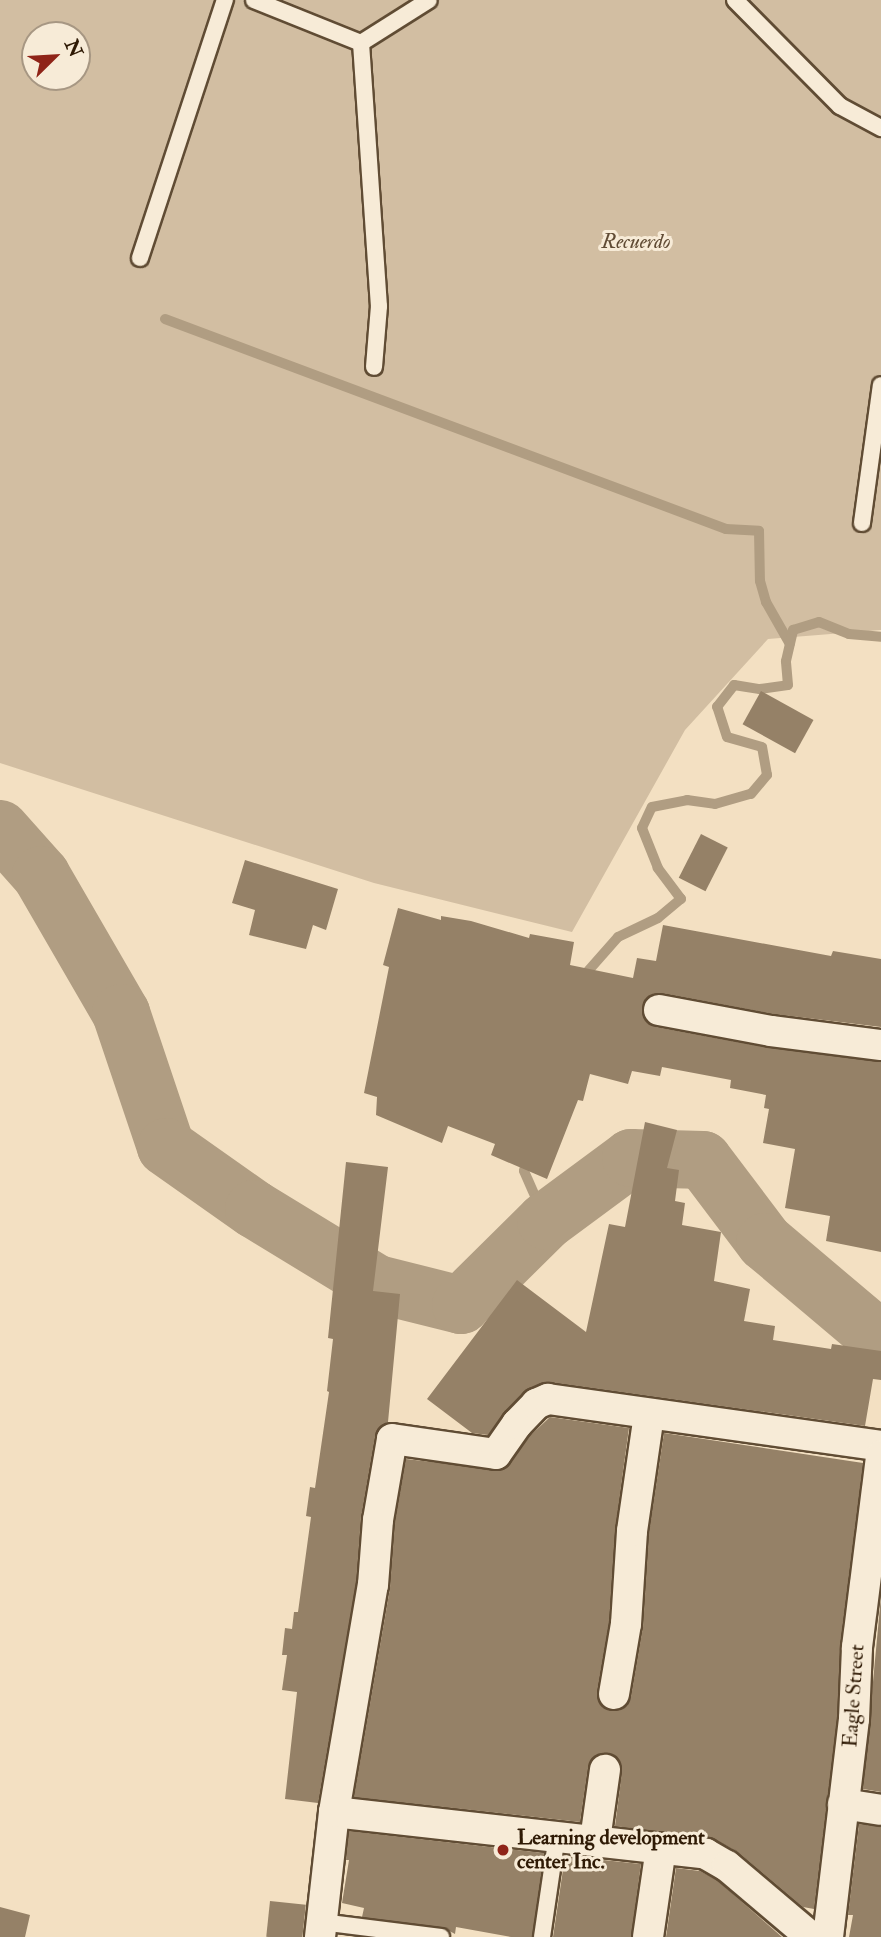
<!DOCTYPE html>
<style>
body{margin:0}
#map{position:relative;width:881px;height:1937px;overflow:hidden;background:#f3e0c2;font-family:"IM FELL Double Pica",serif}
div>[style]{position:absolute}
[style*='--x']{left:calc(var(--x)*1px);top:calc(var(--y)*1px);width:calc(var(--w)*1px);rotate:calc(var(--a)*1deg)}
.green>*{inset:0;background:#d2bea2}
.stream>*{height:10px;margin:-5px;padding:0 5px;transform-origin:5px;border-radius:5px;background:#b09d82}
.river>*{height:58px;margin:-29px;padding:0 29px;transform-origin:29px;border-radius:29px;background:#b09d82}
.building>*{inset:0;background:#958167;transform-origin:0 0}
.roads{filter:drop-shadow(2px 0 #604c34) drop-shadow(-2px 0 #604c34) drop-shadow(0 2px #604c34) drop-shadow(0 -2px #604c34)}
.lane>*{height:16px;margin:-8px;padding:0 8px;transform-origin:8px;border-radius:8px;background:#f7ebd7}
.street>*{height:30px;margin:-15px;padding:0 15px;transform-origin:15px;border-radius:15px;background:#f7ebd7}
.dots>*{width:19px;height:19px;translate:-50% -50%;box-sizing:border-box;border:4px solid #f7ebd7;border-radius:50%}
span{translate:-50% -50%;white-space:nowrap;text-align:center;line-height:1.15;-webkit-text-stroke:6px #f7ebd7;paint-order:stroke}
.park-label{font-size:21px;color:#604b34;font-style:italic}
.street-label{font-size:21px;color:#2f1a05}
.poi-label{font-size:21px;color:#2f1a05;font-weight:700}
.left{translate:0 -50%;text-align:left}
.north{position:absolute;left:21px;top:21px;width:70px;height:70px;box-sizing:border-box;background:#f7ebd7;border:2px solid #a79783;border-radius:50%;rotate:66deg;font-size:19px;font-weight:700;line-height:28px;text-align:center;color:#2f1a05}
.north::after{content:'';display:block;margin:auto;width:24px;height:32px;background:#8f2418;clip-path:polygon(50% 0,100% 100%,50% 72%,0 100%)}
</style>
<div id="map">
<div class="green">
<i style="clip-path:polygon(evenodd,0 0,881px 0,881px 630px,768px 639px,685px 730px,572px 932px,374px 883px,0 763px,0 0,35px 35px,77px 35px,77px 77px,35px 77px,35px 35px)"></i>
</div>
<div class="stream">
<i style="--x:165;--y:319;--w:599;--a:20.52"></i>
<i style="--x:726;--y:529;--w:33;--a:3"></i>
<i style="--x:759;--y:531;--w:50;--a:88.9"></i>
<i style="--x:760;--y:581;--w:22;--a:74"></i>
<i style="--x:766;--y:602;--w:48;--a:60.3"></i>
<i style="--x:581;--y:979;--w:56;--a:-48.6"></i>
<i style="--x:618;--y:937;--w:44;--a:-25.4"></i>
<i style="--x:658;--y:918;--w:30;--a:-40"></i>
<i style="--x:681;--y:899;--w:39;--a:-127"></i>
<i style="--x:658;--y:868;--w:43;--a:-111.8"></i>
<i style="--x:642;--y:828;--w:23;--a:-65"></i>
<i style="--x:652;--y:807;--w:36;--a:-11"></i>
<i style="--x:687;--y:800;--w:28;--a:8"></i>
<i style="--x:715;--y:804;--w:37;--a:-16"></i>
<i style="--x:751;--y:794;--w:25;--a:-50"></i>
<i style="--x:767;--y:775;--w:28;--a:-100"></i>
<i style="--x:762;--y:747;--w:36;--a:-164"></i>
<i style="--x:727;--y:737;--w:32;--a:-108"></i>
<i style="--x:717;--y:707;--w:28;--a:-52"></i>
<i style="--x:734;--y:685;--w:26;--a:9"></i>
<i style="--x:760;--y:689;--w:28;--a:-8"></i>
<i style="--x:788;--y:685;--w:24;--a:-95"></i>
<i style="--x:786;--y:661;--w:32;--a:-77"></i>
<i style="--x:793;--y:630;--w:27;--a:-17"></i>
<i style="--x:819;--y:622;--w:32;--a:22"></i>
<i style="--x:849;--y:634;--w:32;--a:5"></i>
<i style="--x:527;--y:1158;--w:13;--a:103"></i>
<i style="--x:524;--y:1171;--w:55;--a:66.3"></i>
</div>
<div class="river">
<i style="--x:0;--y:829;--w:62;--a:48.3"></i>
<i style="--x:41;--y:875;--w:160;--a:59.9"></i>
<i style="--x:121;--y:1013;--w:141;--a:71.4"></i>
<i style="--x:166;--y:1147;--w:108;--a:35.2"></i>
<i style="--x:254;--y:1209;--w:144;--a:31.4"></i>
<i style="--x:377;--y:1284;--w:87;--a:14"></i>
<i style="--x:461;--y:1305;--w:120;--a:-44.7"></i>
<i style="--x:546;--y:1221;--w:106;--a:-36.5"></i>
<i style="--x:631;--y:1158;--w:72;--a:1.6"></i>
<i style="--x:703;--y:1160;--w:103;--a:52.9"></i>
<i style="--x:765;--y:1242;--w:152;--a:40.2"></i>
</div>
<div class="building">
<i style="left:761px;top:691px;width:60px;height:38px;rotate:29deg"></i>
<i style="left:701px;top:834px;width:30px;height:49px;rotate:27deg"></i>
<i style="clip-path:polygon(245px 860px,338px 889px,326px 930px,313px 925px,306px 949px,249px 935px,255px 910px,232px 903px)"></i>
<i style="clip-path:polygon(398px 908px,441px 920px,441px 916px,471px 921px,529px 938px,530px 934px,574px 942px,570px 965px,633px 978px,637px 958px,656px 961px,663px 925px,831px 956px,833px 951px,881px 959px,881px 1027px,774px 1014px,662px 993px,646px 998px,642px 1007px,647px 1023px,656px 1027px,769px 1048px,881px 1062px,881px 1252px,826px 1241px,830px 1216px,785px 1208px,795px 1149px,763px 1143px,769px 1109px,764px 1108px,766px 1095px,730px 1088px,731px 1080px,662px 1067px,660px 1076px,632px 1071px,628px 1084px,590px 1074px,583px 1101px,578px 1100px,547px 1179px,491px 1155px,495px 1144px,448px 1126px,442px 1143px,376px 1115px,377px 1097px,364px 1093px,389px 967px,383px 965px)"></i>
<i style="clip-path:polygon(645px 1122px,677px 1130px,667px 1168px,679px 1170px,675px 1201px,685px 1203px,682px 1225px,721px 1232px,714px 1281px,750px 1289px,744px 1321px,775px 1326px,773px 1340px,831px 1349px,832px 1344px,881px 1351px,881px 1380px,873px 1379px,865px 1426px,550px 1382px,524px 1392px,488px 1435px,472px 1433px,427px 1399px,517px 1280px,586px 1332px,609px 1224px,625px 1227px)"></i>
<i style="clip-path:polygon(346px 1162px,388px 1167px,373px 1291px,400px 1294px,388px 1422px,379px 1427px,375px 1436px,361px 1517px,356px 1583px,318px 1803px,285px 1799px,297px 1692px,282px 1690px,287px 1655px,282px 1655px,285px 1628px,292px 1629px,294px 1612px,298px 1612px,311px 1517px,306px 1516px,310px 1487px,315px 1488px,329px 1392px,327px 1391px,333px 1339px,328px 1338px)"></i>
<i style="clip-path:polygon(550px 1417px,629px 1428px,615px 1530px,609px 1622px,597px 1691px,602px 1707px,612px 1711px,627px 1706px,631px 1697px,643px 1627px,649px 1533px,664px 1433px,863px 1463px,840px 1645px,837px 1718px,814px 1909px,803px 1907px,738px 1852px,714px 1839px,615px 1826px,622px 1772px,621px 1763px,608px 1753px,598px 1754px,588px 1767px,580px 1822px,354px 1797px,390px 1588px,395px 1522px,406px 1459px,502px 1470px,531px 1435px)"></i>
<i style="clip-path:polygon(881px 1596px,881px 1792px,863px 1789px)"></i>
<i style="clip-path:polygon(859px 1824px,881px 1827px,881px 1937px,849px 1937px,853px 1915px,848px 1915px)"></i>
<i style="clip-path:polygon(349px 1831px,544px 1853px,532px 1937px,511px 1937px,456px 1927px,455px 1934px,442px 1927px,362px 1917px,364px 1908px,342px 1903px,349px 1860px,346px 1860px)"></i>
<i style="clip-path:polygon(565px 1856px,641px 1864px,631px 1937px,553px 1937px)"></i>
<i style="clip-path:polygon(676px 1868px,700px 1871px,717px 1880px,782px 1937px,666px 1937px)"></i>
<i style="left:270px;top:1901px;width:36px;height:36px;rotate:6deg"></i>
<i style="clip-path:polygon(0 1907px,30px 1915px,25px 1937px,0 1937px)"></i>
</div>
<div class="roads">
<div class="lane">
<i style="--x:254;--y:0;--w:115;--a:21.9"></i>
<i style="--x:735;--y:0;--w:149;--a:45.3"></i>
<i style="--x:840;--y:106;--w:47;--a:28.2"></i>
<i style="--x:361;--y:43;--w:264;--a:86.1"></i>
<i style="--x:379;--y:306;--w:61;--a:94.7"></i>
<i style="--x:361;--y:43;--w:80;--a:-32.3"></i>
<i style="--x:140;--y:258;--w:272;--a:-71.8"></i>
<i style="--x:862;--y:523;--w:139;--a:-82.2"></i>
<i style="--x:321;--y:1922;--w:121;--a:7.1"></i>
<i style="--x:542;--y:1937;--w:102;--a:-81.6"></i>
</div>
<div class="street">
<i style="--x:659;--y:1010;--w:114;--a:10.6"></i>
<i style="--x:771;--y:1031;--w:111;--a:7.3"></i>
<i style="--x:614;--y:1694;--w:71;--a:-80.3"></i>
<i style="--x:626;--y:1624;--w:93;--a:-86.3"></i>
<i style="--x:632;--y:1531;--w:117;--a:-81.7"></i>
<i style="--x:843;--y:1804;--w:38;--a:9"></i>
<i style="--x:334;--y:1812;--w:374;--a:6.4"></i>
<i style="--x:706;--y:1854;--w:24;--a:30"></i>
<i style="--x:727;--y:1866;--w:110;--a:40.2"></i>
<i style="--x:595;--y:1840;--w:71;--a:-81.9"></i>
<i style="--x:320;--y:1937;--w:126;--a:-83.6"></i>
<i style="--x:334;--y:1812;--w:230;--a:-80.3"></i>
<i style="--x:373;--y:1585;--w:65;--a:-85.6"></i>
<i style="--x:378;--y:1520;--w:82;--a:-80.2"></i>
<i style="--x:392;--y:1439;--w:105;--a:8.2"></i>
<i style="--x:496;--y:1454;--w:37;--a:-55"></i>
<i style="--x:517;--y:1424;--w:28;--a:-46"></i>
<i style="--x:536;--y:1404;--w:13;--a:-23"></i>
<i style="--x:548;--y:1399;--w:336;--a:8"></i>
<i style="--x:648;--y:1937;--w:90;--a:-81.7"></i>
<i style="--x:828;--y:1937;--w:220;--a:-83.2"></i>
<i style="--x:854;--y:1719;--w:72;--a:-87.6"></i>
<i style="--x:857;--y:1647;--w:193;--a:-82.8"></i>
</div>
</div>
<div class="dots">
<i style="left:503px;top:1850px;background:#8f2418"></i>
</div>
<div class="park-label">
<span style="left:636px;top:242px">Recuerdo</span>
</div>
<div class="street-label">
<span style="left:854px;top:1696px;rotate:-86deg">Eagle Street</span>
</div>
<div class="poi-label">
<span class="left" style="left:517px;top:1850px">Learning development<br>center Inc.</span>
</div>
<div class="north">N</div>
</div>
